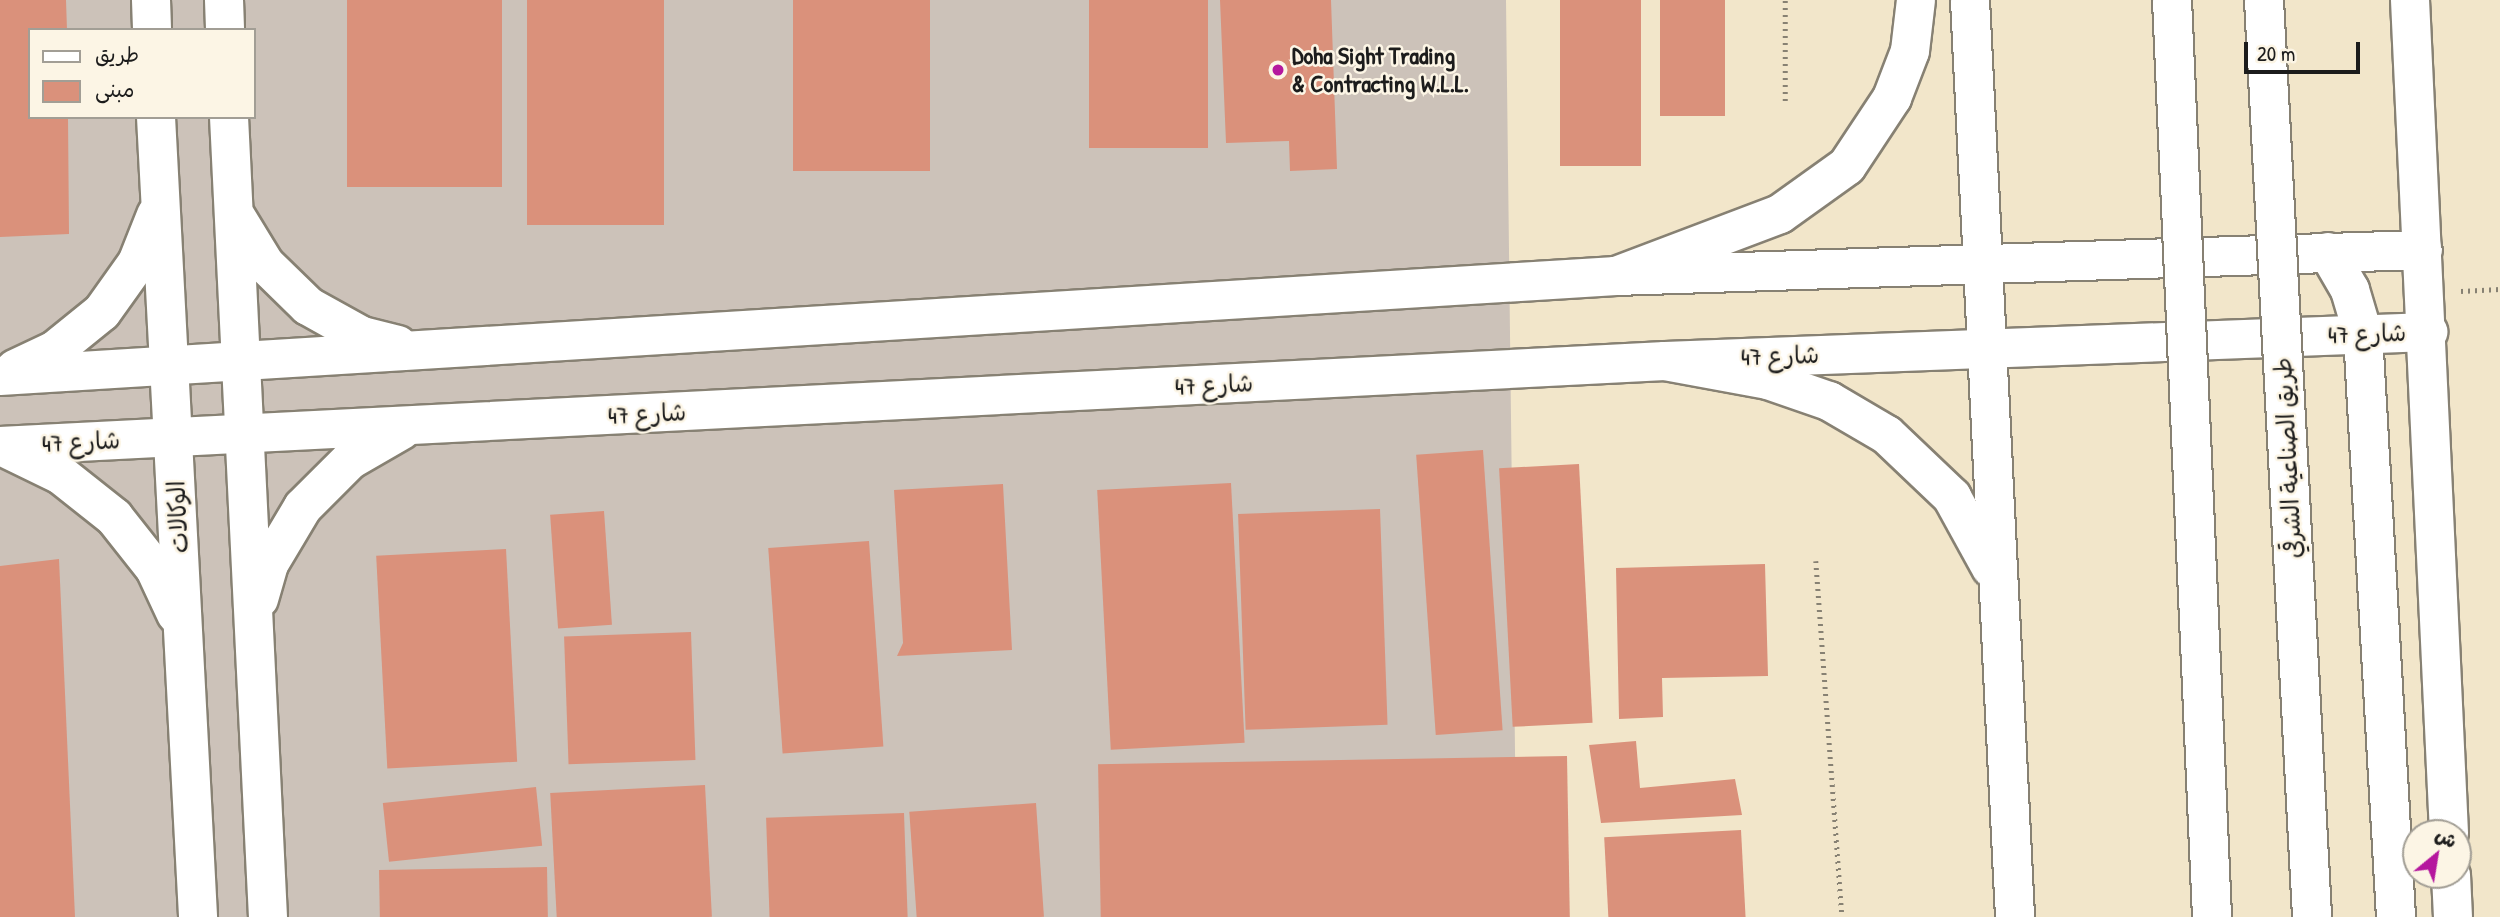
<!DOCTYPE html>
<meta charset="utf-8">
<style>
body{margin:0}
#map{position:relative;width:2500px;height:917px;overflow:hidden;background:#f2e6ca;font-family:"Patrick Hand","Playpen Sans Arabic",sans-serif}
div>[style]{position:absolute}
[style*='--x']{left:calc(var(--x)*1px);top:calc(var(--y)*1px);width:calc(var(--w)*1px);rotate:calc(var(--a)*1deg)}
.industrial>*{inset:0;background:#ccc2b9}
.building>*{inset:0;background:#da917b;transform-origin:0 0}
.path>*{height:4.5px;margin-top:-2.25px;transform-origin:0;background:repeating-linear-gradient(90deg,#878173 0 2px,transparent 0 7px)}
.roads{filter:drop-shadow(2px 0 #878173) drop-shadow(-2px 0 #878173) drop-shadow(0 2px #878173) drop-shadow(0 -2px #878173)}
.minor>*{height:38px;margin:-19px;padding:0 19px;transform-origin:19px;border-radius:19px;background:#fff}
.major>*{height:38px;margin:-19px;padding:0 19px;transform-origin:19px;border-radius:19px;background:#fff}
.bridges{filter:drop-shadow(2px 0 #878173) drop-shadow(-2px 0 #878173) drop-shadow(0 2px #878173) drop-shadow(0 -2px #878173)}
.highway-bridge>*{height:38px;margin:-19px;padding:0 19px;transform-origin:19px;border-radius:19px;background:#fff}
.dots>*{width:19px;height:19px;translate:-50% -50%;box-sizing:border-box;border:4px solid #fcf5e5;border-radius:50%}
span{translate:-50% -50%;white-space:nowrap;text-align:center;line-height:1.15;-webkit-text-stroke:5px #fcf5e5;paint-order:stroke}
.poi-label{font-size:24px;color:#1c1c1c;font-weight:700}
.left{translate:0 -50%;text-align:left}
.street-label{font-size:24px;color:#1c1c1c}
.legend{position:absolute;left:28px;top:28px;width:228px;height:91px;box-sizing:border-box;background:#fcf5e5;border:2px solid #a29e95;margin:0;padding:9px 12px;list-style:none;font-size:21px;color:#1c1c1c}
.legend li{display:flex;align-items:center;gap:14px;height:35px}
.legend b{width:35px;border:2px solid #a29e95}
.north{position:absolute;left:2402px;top:819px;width:70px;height:70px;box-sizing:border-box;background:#fcf5e5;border:2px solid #a29e95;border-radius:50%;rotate:30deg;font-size:19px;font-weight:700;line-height:28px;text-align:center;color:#1c1c1c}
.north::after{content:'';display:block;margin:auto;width:24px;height:32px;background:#b5179e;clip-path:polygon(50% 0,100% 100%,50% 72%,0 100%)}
.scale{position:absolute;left:2244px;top:42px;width:116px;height:32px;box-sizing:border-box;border:4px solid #1c1c1c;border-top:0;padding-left:9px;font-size:21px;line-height:24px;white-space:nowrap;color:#1c1c1c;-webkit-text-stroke:5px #fcf5e5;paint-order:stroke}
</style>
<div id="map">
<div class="industrial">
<i style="clip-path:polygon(evenodd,0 0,1506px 0,1517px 917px,0 917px,0 0,30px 30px,254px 30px,254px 117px,30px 117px,30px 30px)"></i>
</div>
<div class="building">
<i style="clip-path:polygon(0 0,66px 0,67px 30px,30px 30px,30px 117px,68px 117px,69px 234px,0 237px)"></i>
<i style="left:347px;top:0;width:155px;height:187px"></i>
<i style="left:527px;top:0;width:137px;height:225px"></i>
<i style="left:793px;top:0;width:137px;height:171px"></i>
<i style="left:1089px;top:0;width:119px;height:148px"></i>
<i style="clip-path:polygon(1220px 0,1331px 0,1337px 169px,1290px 171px,1289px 141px,1226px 143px)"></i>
<i style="left:1560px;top:0;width:81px;height:166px"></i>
<i style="left:1660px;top:0;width:65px;height:116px"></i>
<i style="left:1483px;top:450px;width:281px;height:67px;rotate:86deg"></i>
<i style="left:1579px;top:464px;width:259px;height:80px;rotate:87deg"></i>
<i style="left:1231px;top:483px;width:260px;height:134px;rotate:87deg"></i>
<i style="clip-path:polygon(1003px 484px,1012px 650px,897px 656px,903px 643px,894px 490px)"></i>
<i style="left:1380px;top:509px;width:216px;height:142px;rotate:88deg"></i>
<i style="left:604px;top:511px;width:114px;height:54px;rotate:86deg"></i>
<i style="left:869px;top:541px;width:206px;height:101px;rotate:86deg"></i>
<i style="left:506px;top:549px;width:213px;height:130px;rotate:87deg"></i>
<i style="clip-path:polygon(59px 559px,75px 917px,0 917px,0 566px)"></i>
<i style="clip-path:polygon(1765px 564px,1768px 676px,1662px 678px,1663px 717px,1619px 719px,1616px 568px)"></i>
<i style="left:691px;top:632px;width:128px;height:127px;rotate:88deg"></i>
<i style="clip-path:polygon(1636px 741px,1640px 788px,1735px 779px,1742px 815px,1601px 823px,1589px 745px)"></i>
<i style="left:1567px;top:756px;width:161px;height:469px;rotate:89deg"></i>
<i style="left:705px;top:785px;width:132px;height:155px;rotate:87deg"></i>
<i style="left:536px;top:787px;width:59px;height:154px;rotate:84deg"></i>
<i style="left:1036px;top:803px;width:114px;height:127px;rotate:86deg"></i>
<i style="left:904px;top:813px;width:104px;height:138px;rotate:88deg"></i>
<i style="left:1741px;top:830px;width:87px;height:137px;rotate:87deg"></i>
<i style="left:547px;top:867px;width:50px;height:168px;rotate:89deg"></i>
</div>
<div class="path">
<i style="--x:1785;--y:101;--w:101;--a:-90"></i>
<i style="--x:2461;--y:291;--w:39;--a:-3"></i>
<i style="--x:1816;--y:561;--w:357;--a:85.8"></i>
</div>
<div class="roads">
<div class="minor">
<i style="--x:151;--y:0;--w:30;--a:88"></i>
<i style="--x:224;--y:0;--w:30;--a:88"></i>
<i style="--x:156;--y:117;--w:801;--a:86.99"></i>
<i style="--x:229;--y:117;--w:801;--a:87.21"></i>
<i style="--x:237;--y:218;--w:54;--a:58.7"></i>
<i style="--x:265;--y:264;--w:60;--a:44.3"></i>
<i style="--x:308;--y:306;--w:62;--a:29.1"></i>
<i style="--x:362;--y:336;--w:37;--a:14"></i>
<i style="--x:15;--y:369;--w:44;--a:-25.4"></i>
<i style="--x:55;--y:350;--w:60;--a:-39"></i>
<i style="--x:102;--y:312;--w:60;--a:-54.5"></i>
<i style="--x:137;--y:263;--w:52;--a:-68.4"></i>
<i style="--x:0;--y:376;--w:1619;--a:-3.54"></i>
<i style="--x:1616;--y:276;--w:807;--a:-1.85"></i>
<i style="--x:0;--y:446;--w:1667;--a:-2.92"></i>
<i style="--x:1665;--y:361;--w:764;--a:-2.18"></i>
<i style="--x:3;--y:447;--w:64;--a:25.8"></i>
<i style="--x:61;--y:475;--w:68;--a:38.4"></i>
<i style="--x:114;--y:517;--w:66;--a:51.7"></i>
<i style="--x:155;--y:569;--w:50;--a:65"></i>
<i style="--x:259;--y:599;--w:36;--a:-74"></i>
<i style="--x:269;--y:564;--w:66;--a:-59.2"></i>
<i style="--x:303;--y:507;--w:66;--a:-45"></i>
<i style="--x:350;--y:460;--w:60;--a:-30"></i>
</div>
<div class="major">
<i style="--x:1970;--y:0;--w:918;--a:87.19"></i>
<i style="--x:2410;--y:0;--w:834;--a:87.32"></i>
<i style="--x:2328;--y:252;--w:44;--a:59.9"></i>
<i style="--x:2350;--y:290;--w:46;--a:73.5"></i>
<i style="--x:2363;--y:334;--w:584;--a:86.76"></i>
<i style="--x:1616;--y:276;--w:175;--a:-20.7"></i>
<i style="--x:1780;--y:214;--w:82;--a:-35.6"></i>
<i style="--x:1847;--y:166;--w:82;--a:-56.5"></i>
<i style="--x:1892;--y:98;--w:50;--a:-69"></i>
<i style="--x:1910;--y:51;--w:51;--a:-83.3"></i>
<i style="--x:1665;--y:361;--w:105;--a:10.5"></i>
<i style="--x:1768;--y:380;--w:65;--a:19"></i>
<i style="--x:1829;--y:401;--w:67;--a:30.4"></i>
<i style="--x:1887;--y:435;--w:90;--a:43.6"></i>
<i style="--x:1952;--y:497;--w:81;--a:61.2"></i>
<i style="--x:2451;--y:875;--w:42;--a:87.3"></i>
</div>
</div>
<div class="bridges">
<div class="highway-bridge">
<i style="--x:2172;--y:0;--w:918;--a:87.5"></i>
<i style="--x:2264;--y:0;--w:918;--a:87"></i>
</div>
</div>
<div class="dots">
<i style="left:1278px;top:70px;background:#b5179e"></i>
</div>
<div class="poi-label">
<span class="left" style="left:1292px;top:70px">Doha Sight Trading<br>&amp; Contracting W.L.L.</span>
</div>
<div class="street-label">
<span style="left:2367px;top:334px;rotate:-2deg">شارع 47</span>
<span style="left:1780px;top:356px;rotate:-2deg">شارع 47</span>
<span style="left:1214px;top:385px;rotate:-3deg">شارع 47</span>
<span style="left:647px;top:414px;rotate:-3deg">شارع 47</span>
<span style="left:81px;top:442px;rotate:-3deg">شارع 47</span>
<span style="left:2288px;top:458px;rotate:-93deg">طريق الصناعية الشرقي</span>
<span style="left:178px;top:517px;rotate:-93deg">الوكالات</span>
</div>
<ul class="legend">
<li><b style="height:9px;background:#fff"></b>طريق</li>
<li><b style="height:19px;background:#da917b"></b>مبنى</li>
</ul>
<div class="north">ش</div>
<div class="scale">20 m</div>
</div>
